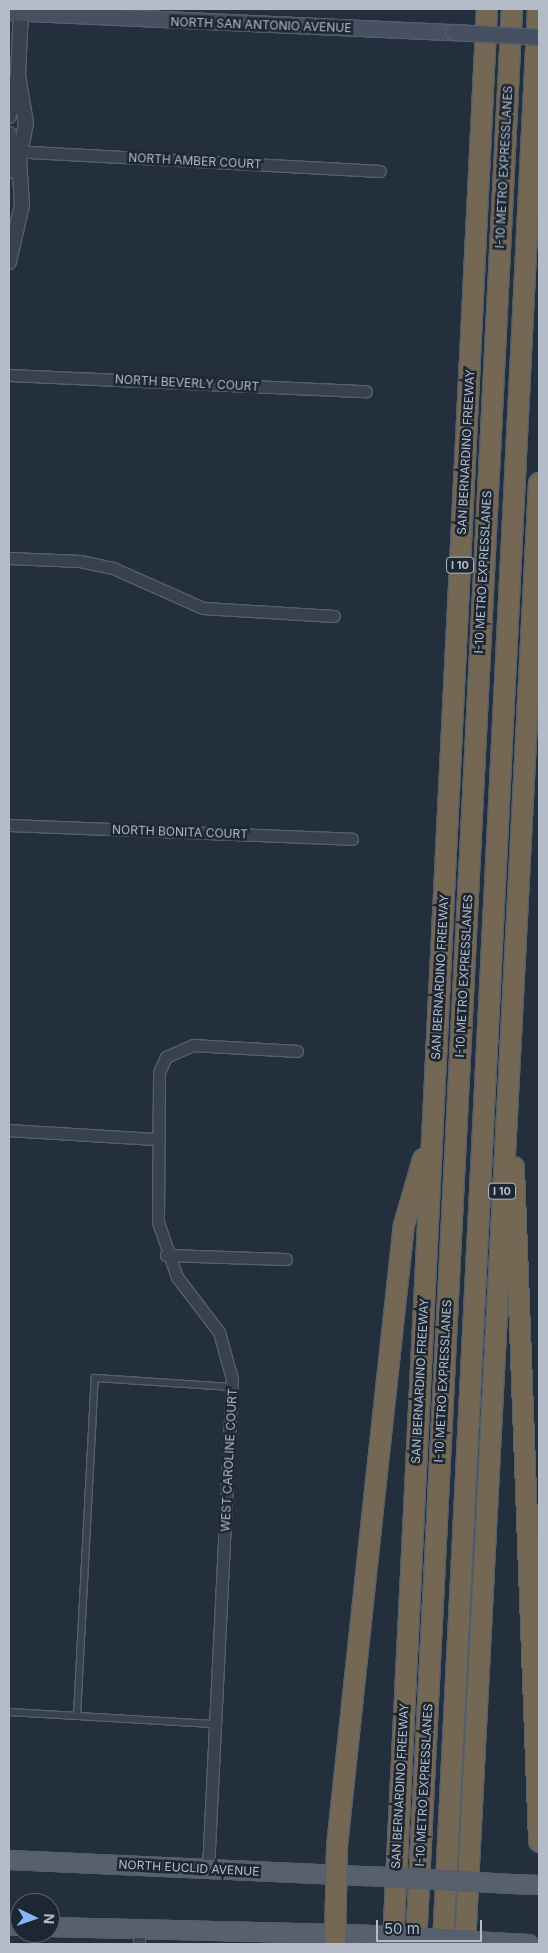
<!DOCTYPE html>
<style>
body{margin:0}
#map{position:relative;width:548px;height:1953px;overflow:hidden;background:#242f3e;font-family:Inter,sans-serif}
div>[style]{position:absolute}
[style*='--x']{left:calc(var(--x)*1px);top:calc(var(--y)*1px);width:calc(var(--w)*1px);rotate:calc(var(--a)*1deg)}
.roads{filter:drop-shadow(1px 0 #565f6c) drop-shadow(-1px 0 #565f6c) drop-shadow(0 1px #565f6c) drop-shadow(0 -1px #565f6c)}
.service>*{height:5.5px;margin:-2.75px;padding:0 2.75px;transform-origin:2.75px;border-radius:2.75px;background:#38414e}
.minor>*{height:11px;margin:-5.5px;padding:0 5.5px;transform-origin:5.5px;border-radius:5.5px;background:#38414e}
.tertiary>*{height:14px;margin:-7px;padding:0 7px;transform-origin:7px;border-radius:7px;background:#38414e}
.secondary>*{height:15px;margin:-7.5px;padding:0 7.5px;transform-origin:7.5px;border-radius:7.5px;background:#465061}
.primary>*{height:18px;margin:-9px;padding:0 9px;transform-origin:9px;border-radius:9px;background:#56606e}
.motorway>*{height:20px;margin:-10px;padding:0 10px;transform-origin:10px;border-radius:10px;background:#746855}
.bridges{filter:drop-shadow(1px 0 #565f6c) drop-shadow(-1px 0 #565f6c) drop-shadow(0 1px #565f6c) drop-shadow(0 -1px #565f6c)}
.secondary-bridge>*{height:15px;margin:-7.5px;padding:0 7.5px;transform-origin:7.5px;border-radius:7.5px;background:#465061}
.primary-bridge>*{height:18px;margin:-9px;padding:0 9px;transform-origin:9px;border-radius:9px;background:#56606e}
span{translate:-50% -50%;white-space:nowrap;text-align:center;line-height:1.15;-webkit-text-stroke:5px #1d2633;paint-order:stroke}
.shield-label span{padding:1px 4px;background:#1d2633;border:1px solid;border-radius:4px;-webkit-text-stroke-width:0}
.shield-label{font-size:11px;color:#b4bcc9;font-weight:700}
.street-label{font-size:12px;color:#b4bcc9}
.frame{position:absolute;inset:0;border:10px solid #b4bcc9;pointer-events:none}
.north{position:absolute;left:10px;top:1893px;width:50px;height:50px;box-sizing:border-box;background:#1d2633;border:1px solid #59626f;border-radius:50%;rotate:93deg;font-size:14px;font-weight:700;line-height:20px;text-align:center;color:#b4bcc9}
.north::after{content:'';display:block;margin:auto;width:18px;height:22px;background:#8ab4f8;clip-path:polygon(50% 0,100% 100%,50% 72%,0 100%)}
.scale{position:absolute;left:376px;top:1920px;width:106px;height:22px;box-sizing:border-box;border:2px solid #b4bcc9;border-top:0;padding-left:6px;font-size:15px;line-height:18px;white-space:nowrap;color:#b4bcc9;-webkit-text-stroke:4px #1d2633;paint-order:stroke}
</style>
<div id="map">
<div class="roads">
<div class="service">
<i style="--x:9;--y:1712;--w:205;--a:3.4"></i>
<i style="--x:77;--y:1716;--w:338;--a:-87"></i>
<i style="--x:95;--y:1378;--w:137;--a:3.8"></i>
</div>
<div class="minor">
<i style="--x:12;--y:151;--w:368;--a:3.1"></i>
<i style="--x:9;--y:375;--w:357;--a:2.6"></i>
<i style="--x:9;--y:558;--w:71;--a:2.4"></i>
<i style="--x:80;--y:561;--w:34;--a:12"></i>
<i style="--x:113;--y:568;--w:98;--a:24"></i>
<i style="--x:203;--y:608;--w:131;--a:3.5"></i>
<i style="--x:9;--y:825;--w:343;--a:2.3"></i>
<i style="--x:9;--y:1130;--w:149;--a:3.5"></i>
<i style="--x:166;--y:1255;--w:120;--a:1.9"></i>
<i style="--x:208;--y:1869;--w:491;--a:-87.2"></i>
<i style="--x:232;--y:1379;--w:49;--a:-105.5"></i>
<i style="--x:219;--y:1332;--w:69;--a:-127.4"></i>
<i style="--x:177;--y:1277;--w:58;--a:-109.1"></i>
<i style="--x:158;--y:1222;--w:150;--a:-89.6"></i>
<i style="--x:159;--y:1072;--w:17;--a:-65"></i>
<i style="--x:166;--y:1057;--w:30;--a:-24"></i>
<i style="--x:193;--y:1045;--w:104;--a:3.3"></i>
<i style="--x:139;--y:1944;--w:17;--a:-90"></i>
</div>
<div class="tertiary">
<i style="--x:9;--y:116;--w:42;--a:-77.6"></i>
<i style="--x:18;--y:75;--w:66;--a:-87.4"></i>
<i style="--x:9;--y:134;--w:37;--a:90"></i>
<i style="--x:9;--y:262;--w:58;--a:-77.2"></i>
<i style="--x:22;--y:205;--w:46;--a:-93.7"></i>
<i style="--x:19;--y:159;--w:37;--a:-79"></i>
<i style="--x:26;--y:123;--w:49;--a:-99.5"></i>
</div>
<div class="secondary">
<i style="--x:9;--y:12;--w:444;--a:2.6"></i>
</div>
<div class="primary">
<i style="--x:9;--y:1860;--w:359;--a:2.6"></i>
<i style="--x:512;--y:1884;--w:27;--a:2"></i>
<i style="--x:9;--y:1926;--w:11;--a:0"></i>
<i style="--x:50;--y:1927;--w:319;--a:1.4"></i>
<i style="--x:509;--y:1943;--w:20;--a:3"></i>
</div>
<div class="motorway">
<i style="--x:514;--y:1167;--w:675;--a:87.88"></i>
<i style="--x:335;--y:1944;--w:98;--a:-88.8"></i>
<i style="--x:337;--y:1846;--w:339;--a:-83.9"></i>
<i style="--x:373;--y:1509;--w:286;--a:-83.8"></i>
<i style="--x:404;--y:1225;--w:69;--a:-73.9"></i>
<i style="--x:393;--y:1944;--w:1937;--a:-87.22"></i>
<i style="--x:416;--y:1944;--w:1937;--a:-87.16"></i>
<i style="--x:443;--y:1944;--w:1937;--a:-87.19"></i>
<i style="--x:465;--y:1944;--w:1463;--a:-87.1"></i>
</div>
</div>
<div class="bridges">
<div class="secondary-bridge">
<i style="--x:453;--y:32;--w:86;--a:3.3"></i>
</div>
<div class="primary-bridge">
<i style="--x:368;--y:1876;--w:144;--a:3.2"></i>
<i style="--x:369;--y:1935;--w:140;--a:3.3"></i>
</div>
</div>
<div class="shield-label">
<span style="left:460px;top:565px">I 10</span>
<span style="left:502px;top:1191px">I 10</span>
</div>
<div class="street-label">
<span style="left:261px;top:25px;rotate:2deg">NORTH SAN ANTONIO AVENUE</span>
<span style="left:195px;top:161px;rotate:3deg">NORTH AMBER COURT</span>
<span style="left:504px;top:167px;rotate:-87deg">I-10 METRO EXPRESSLANES</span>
<span style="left:187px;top:383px;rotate:3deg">NORTH BEVERLY COURT</span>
<span style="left:466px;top:452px;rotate:-87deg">SAN BERNARDINO FREEWAY</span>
<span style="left:483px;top:572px;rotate:-87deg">I-10 METRO EXPRESSLANES</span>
<span style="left:180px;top:832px;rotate:2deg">NORTH BONITA COURT</span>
<span style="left:464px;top:976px;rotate:-87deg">I-10 METRO EXPRESSLANES</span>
<span style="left:440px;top:977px;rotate:-87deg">SAN BERNARDINO FREEWAY</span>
<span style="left:420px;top:1381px;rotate:-87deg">SAN BERNARDINO FREEWAY</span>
<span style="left:443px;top:1381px;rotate:-87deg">I-10 METRO EXPRESSLANES</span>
<span style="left:229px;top:1460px;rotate:-87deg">WEST CAROLINE COURT</span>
<span style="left:424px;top:1785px;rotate:-87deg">I-10 METRO EXPRESSLANES</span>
<span style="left:400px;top:1786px;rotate:-87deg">SAN BERNARDINO FREEWAY</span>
<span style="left:189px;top:1868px;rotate:3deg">NORTH EUCLID AVENUE</span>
</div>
<div class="frame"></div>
<div class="north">N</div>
<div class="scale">50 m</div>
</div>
